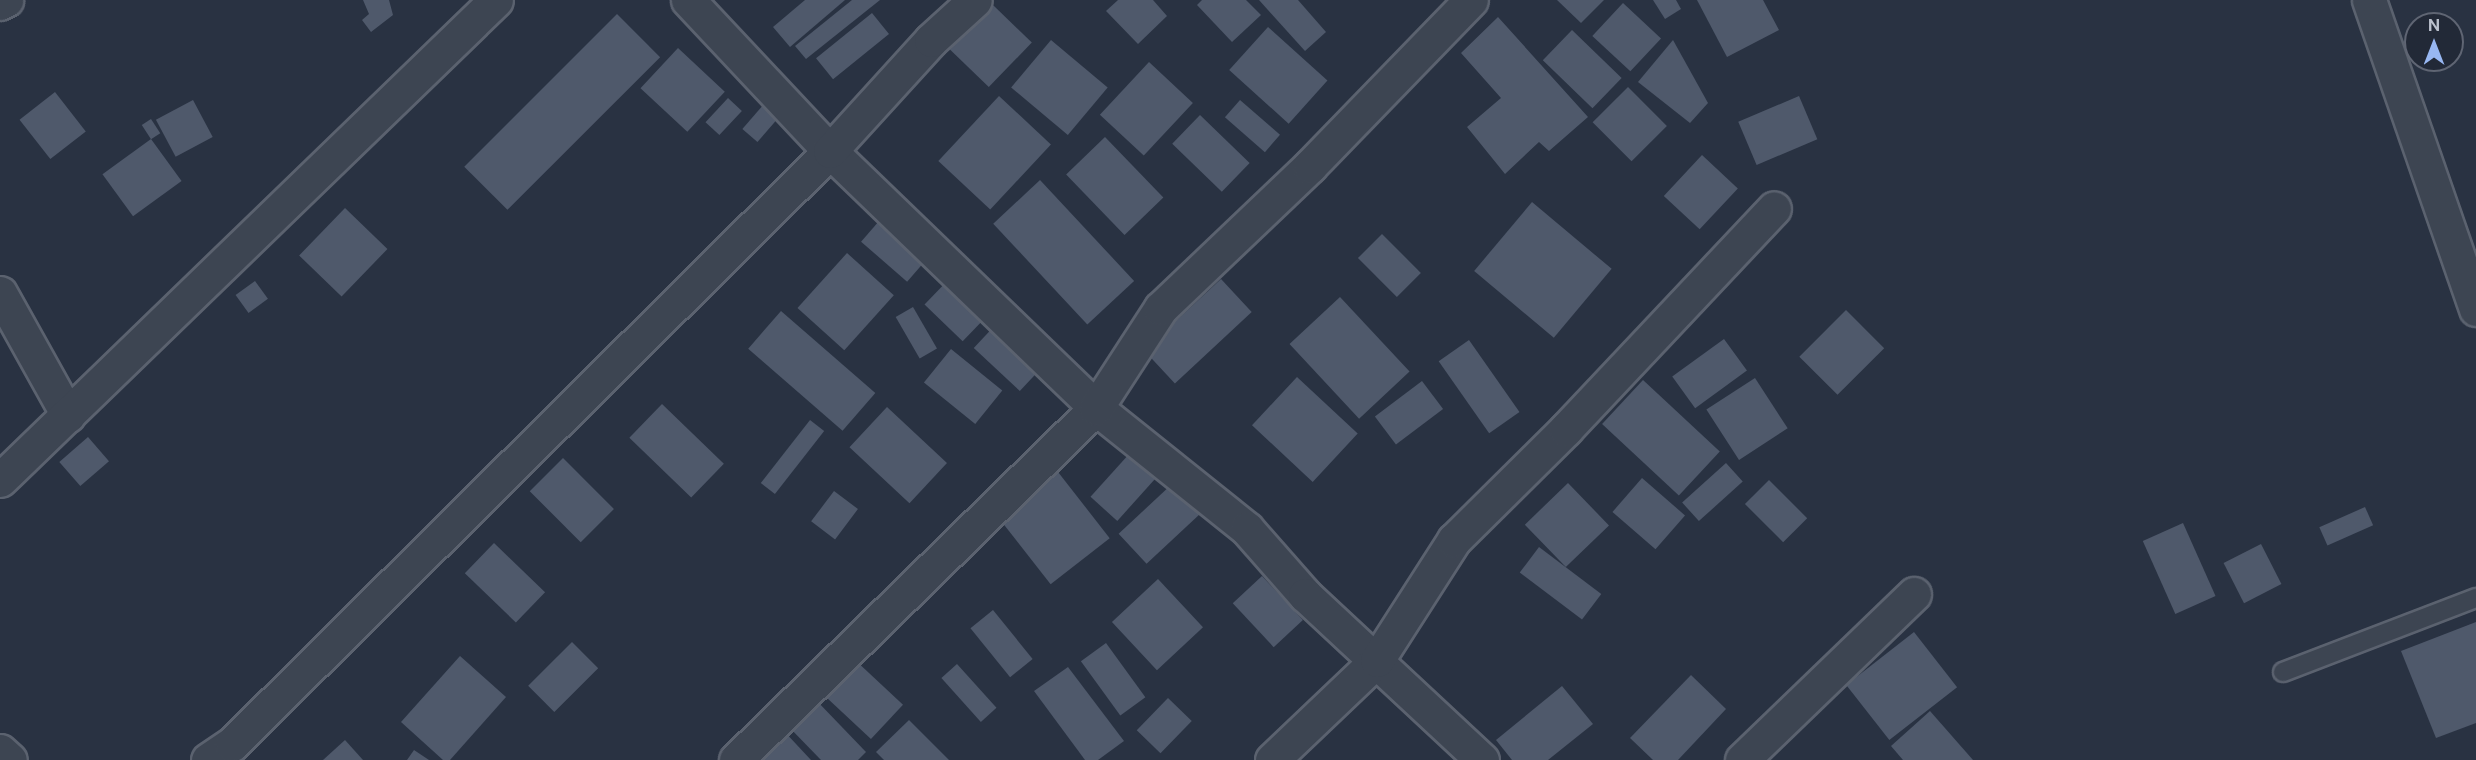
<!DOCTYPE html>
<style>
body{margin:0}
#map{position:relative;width:2476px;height:760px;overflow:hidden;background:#293242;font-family:"Public Sans",sans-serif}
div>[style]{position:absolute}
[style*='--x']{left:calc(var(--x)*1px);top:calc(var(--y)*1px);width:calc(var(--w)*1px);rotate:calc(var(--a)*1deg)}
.building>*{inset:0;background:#4f596b;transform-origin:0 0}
.roads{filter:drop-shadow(2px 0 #5b626f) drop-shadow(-2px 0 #5b626f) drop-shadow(0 2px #5b626f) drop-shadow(0 -2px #5b626f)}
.service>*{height:18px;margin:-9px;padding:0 9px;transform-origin:9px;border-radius:9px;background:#3d4552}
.minor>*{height:33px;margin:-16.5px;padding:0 16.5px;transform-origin:16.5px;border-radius:16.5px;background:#3d4552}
span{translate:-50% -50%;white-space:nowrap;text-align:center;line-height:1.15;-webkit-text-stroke:4.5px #222937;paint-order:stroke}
.north{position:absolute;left:2404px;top:12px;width:60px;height:60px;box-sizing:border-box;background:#222937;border:2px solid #5f6573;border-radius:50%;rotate:0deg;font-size:16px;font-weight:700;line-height:24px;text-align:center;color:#bac0cc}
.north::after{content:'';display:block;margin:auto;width:21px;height:27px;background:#98b7f2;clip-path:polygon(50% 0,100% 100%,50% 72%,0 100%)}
</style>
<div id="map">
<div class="building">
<i style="clip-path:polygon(363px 0,389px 0,393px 15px,371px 32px,362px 20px,369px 14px)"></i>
<i style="clip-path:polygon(805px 0,845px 0,790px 47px,773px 27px)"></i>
<i style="clip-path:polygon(852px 0,880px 0,806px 59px,795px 46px)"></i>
<i style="clip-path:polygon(1118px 0,1153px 0,1167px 16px,1138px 44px,1106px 11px)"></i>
<i style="clip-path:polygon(1202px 0,1246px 0,1261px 15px,1232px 42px,1197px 5px)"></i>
<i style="clip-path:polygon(1259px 0,1298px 0,1326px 32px,1305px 51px)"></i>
<i style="clip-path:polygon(1557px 0,1604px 0,1581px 23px)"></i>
<i style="clip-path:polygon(1653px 0,1676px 0,1681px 9px,1665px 19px)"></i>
<i style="clip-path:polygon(1697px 0,1763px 0,1779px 30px,1727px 57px)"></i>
<i style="left:1623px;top:3px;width:52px;height:45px;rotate:43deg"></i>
<i style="left:993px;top:5px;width:54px;height:62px;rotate:44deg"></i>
<i style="left:872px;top:13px;width:27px;height:72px;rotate:51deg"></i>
<i style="left:617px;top:14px;width:61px;height:216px;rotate:45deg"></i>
<i style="clip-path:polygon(1498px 17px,1588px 117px,1549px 151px,1539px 142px,1505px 174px,1467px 127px,1501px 98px,1461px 53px)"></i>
<i style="left:1268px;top:27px;width:80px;height:58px;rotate:42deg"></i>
<i style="left:1572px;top:30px;width:69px;height:42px;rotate:44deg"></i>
<i style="left:1051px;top:40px;width:74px;height:62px;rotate:40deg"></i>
<i style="clip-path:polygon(1673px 40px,1708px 103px,1690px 123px,1638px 82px)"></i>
<i style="left:678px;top:48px;width:64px;height:55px;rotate:43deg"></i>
<i style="left:1149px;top:62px;width:60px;height:72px;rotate:43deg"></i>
<i style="left:1628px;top:87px;width:55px;height:50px;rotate:45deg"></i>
<i style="left:55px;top:92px;width:50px;height:45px;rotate:52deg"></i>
<i style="left:999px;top:96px;width:71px;height:89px;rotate:43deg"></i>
<i style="left:1799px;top:96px;width:47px;height:66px;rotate:67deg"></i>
<i style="left:728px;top:98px;width:19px;height:33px;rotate:43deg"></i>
<i style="left:193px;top:100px;width:42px;height:42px;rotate:62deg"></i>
<i style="left:1240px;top:100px;width:53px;height:23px;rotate:41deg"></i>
<i style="left:764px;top:104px;width:20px;height:33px;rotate:41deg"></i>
<i style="left:1200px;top:115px;width:69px;height:40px;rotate:44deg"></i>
<i style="left:151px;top:119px;width:17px;height:11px;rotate:57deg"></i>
<i style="left:1105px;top:137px;width:84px;height:54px;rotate:46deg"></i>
<i style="left:151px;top:139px;width:52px;height:60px;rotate:54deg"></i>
<i style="left:1702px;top:155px;width:49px;height:56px;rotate:43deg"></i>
<i style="left:1040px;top:180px;width:138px;height:64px;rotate:47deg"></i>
<i style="left:1532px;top:202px;width:104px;height:90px;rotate:40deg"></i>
<i style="left:345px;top:208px;width:59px;height:66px;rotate:44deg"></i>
<i style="left:886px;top:213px;width:61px;height:38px;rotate:41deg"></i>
<i style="left:1382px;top:234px;width:55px;height:34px;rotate:45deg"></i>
<i style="left:847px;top:253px;width:63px;height:74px;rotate:42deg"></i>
<i style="left:953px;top:275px;width:53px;height:41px;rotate:44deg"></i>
<i style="left:1221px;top:279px;width:45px;height:105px;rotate:47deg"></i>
<i style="left:255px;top:281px;width:22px;height:24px;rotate:54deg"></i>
<i style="left:1340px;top:297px;width:102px;height:69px;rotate:47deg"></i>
<i style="left:913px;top:307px;width:48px;height:20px;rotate:60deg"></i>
<i style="left:1846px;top:310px;width:54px;height:66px;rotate:45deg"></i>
<i style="left:781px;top:311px;width:125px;height:50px;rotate:41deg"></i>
<i style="left:999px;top:321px;width:63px;height:37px;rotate:43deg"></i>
<i style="left:1724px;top:339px;width:39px;height:64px;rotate:54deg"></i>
<i style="left:1469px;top:340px;width:88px;height:37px;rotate:55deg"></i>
<i style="left:951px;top:349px;width:66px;height:43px;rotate:39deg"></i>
<i style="left:1297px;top:377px;width:83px;height:66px;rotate:43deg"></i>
<i style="left:1755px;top:378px;width:60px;height:58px;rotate:57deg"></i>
<i style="left:1643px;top:380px;width:105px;height:60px;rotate:43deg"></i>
<i style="left:1422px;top:381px;width:35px;height:59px;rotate:53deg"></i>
<i style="left:662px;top:404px;width:86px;height:47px;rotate:44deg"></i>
<i style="left:887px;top:407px;width:82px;height:55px;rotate:43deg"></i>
<i style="left:810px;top:420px;width:18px;height:80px;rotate:38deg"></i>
<i style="left:88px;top:437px;width:32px;height:38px;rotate:49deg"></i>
<i style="left:1130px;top:453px;width:36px;height:59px;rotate:42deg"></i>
<i style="left:563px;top:458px;width:72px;height:47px;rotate:45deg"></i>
<i style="left:1726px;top:463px;width:25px;height:59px;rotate:48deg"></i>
<i style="left:1058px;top:472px;width:84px;height:75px;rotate:52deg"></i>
<i style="left:1642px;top:478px;width:57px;height:45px;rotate:41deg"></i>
<i style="left:1769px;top:480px;width:54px;height:34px;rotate:45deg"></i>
<i style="left:1568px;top:483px;width:59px;height:60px;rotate:46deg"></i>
<i style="left:1172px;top:484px;width:41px;height:73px;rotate:47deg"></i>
<i style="left:834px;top:491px;width:30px;height:38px;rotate:37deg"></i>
<i style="left:2365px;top:507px;width:20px;height:50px;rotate:66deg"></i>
<i style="left:2183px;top:523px;width:80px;height:44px;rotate:66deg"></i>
<i style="left:494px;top:543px;width:71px;height:42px;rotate:44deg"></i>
<i style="left:2261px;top:544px;width:45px;height:42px;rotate:63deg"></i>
<i style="left:1539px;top:547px;width:78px;height:32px;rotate:37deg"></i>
<i style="left:1262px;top:576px;width:60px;height:40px;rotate:47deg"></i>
<i style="left:1158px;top:579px;width:66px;height:63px;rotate:47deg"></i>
<i style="left:993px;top:610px;width:63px;height:29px;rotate:51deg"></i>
<i style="clip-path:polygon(2476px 622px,2476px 723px,2436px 738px,2401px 651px)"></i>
<i style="left:1914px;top:632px;width:70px;height:86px;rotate:52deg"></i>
<i style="left:572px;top:642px;width:37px;height:62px;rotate:45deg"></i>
<i style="left:1106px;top:643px;width:67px;height:31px;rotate:54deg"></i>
<i style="clip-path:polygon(460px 656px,506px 697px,450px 760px,443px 760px,401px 722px)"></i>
<i style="left:854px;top:659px;width:67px;height:47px;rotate:43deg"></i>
<i style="left:957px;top:664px;width:59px;height:21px;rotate:48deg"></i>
<i style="clip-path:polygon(1068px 667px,1124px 741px,1098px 760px,1085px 760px,1034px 691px)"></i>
<i style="clip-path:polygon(1691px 675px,1726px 709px,1678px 760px,1653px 760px,1630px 738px)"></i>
<i style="clip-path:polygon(1562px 686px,1593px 724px,1548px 760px,1512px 760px,1496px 740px)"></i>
<i style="left:1168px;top:698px;width:33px;height:45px;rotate:44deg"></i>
<i style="clip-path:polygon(815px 699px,866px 752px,858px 760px,821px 760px,787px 725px)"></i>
<i style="clip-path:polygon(1930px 711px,1973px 760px,1903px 760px,1891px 746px)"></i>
<i style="clip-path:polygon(909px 720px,949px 760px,884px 760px,876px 752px)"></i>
<i style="clip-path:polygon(782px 729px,811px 760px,749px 760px)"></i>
<i style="clip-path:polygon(345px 740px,363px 760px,323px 760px)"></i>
<i style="clip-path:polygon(414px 750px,429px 760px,407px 760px)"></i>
</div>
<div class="roads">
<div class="service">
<i style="--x:2283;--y:672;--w:207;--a:-21"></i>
</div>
<div class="minor">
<i style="--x:688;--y:0;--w:207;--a:46.8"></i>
<i style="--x:830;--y:151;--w:370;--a:44"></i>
<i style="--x:1096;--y:408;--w:193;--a:38.7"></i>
<i style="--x:1247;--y:529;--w:88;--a:48.7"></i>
<i style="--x:1305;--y:595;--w:242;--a:43"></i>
<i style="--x:2369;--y:0;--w:327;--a:70.9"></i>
<i style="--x:0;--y:3;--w:7;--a:-27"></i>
<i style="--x:0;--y:293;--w:140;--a:60.9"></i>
<i style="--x:0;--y:480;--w:690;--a:-44.06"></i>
<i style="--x:0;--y:751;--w:13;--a:42"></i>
<i style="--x:208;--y:760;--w:29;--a:-34"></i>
<i style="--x:232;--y:744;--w:842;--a:-44.76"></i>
<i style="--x:830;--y:151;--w:150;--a:-47.7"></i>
<i style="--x:931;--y:40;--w:59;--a:-42.3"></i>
<i style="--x:736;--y:760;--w:503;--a:-44.36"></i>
<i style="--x:1096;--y:408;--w:119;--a:-57"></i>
<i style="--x:1161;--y:308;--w:206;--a:-43.6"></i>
<i style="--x:1310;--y:166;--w:231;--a:-45.9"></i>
<i style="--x:1272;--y:760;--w:145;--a:-43.6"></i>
<i style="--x:1377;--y:660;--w:143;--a:-57.3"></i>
<i style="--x:1454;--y:540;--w:158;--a:-44.7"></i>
<i style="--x:1566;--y:429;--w:303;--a:-46.7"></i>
<i style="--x:1742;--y:760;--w:239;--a:-44"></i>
</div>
</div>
<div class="north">N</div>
</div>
